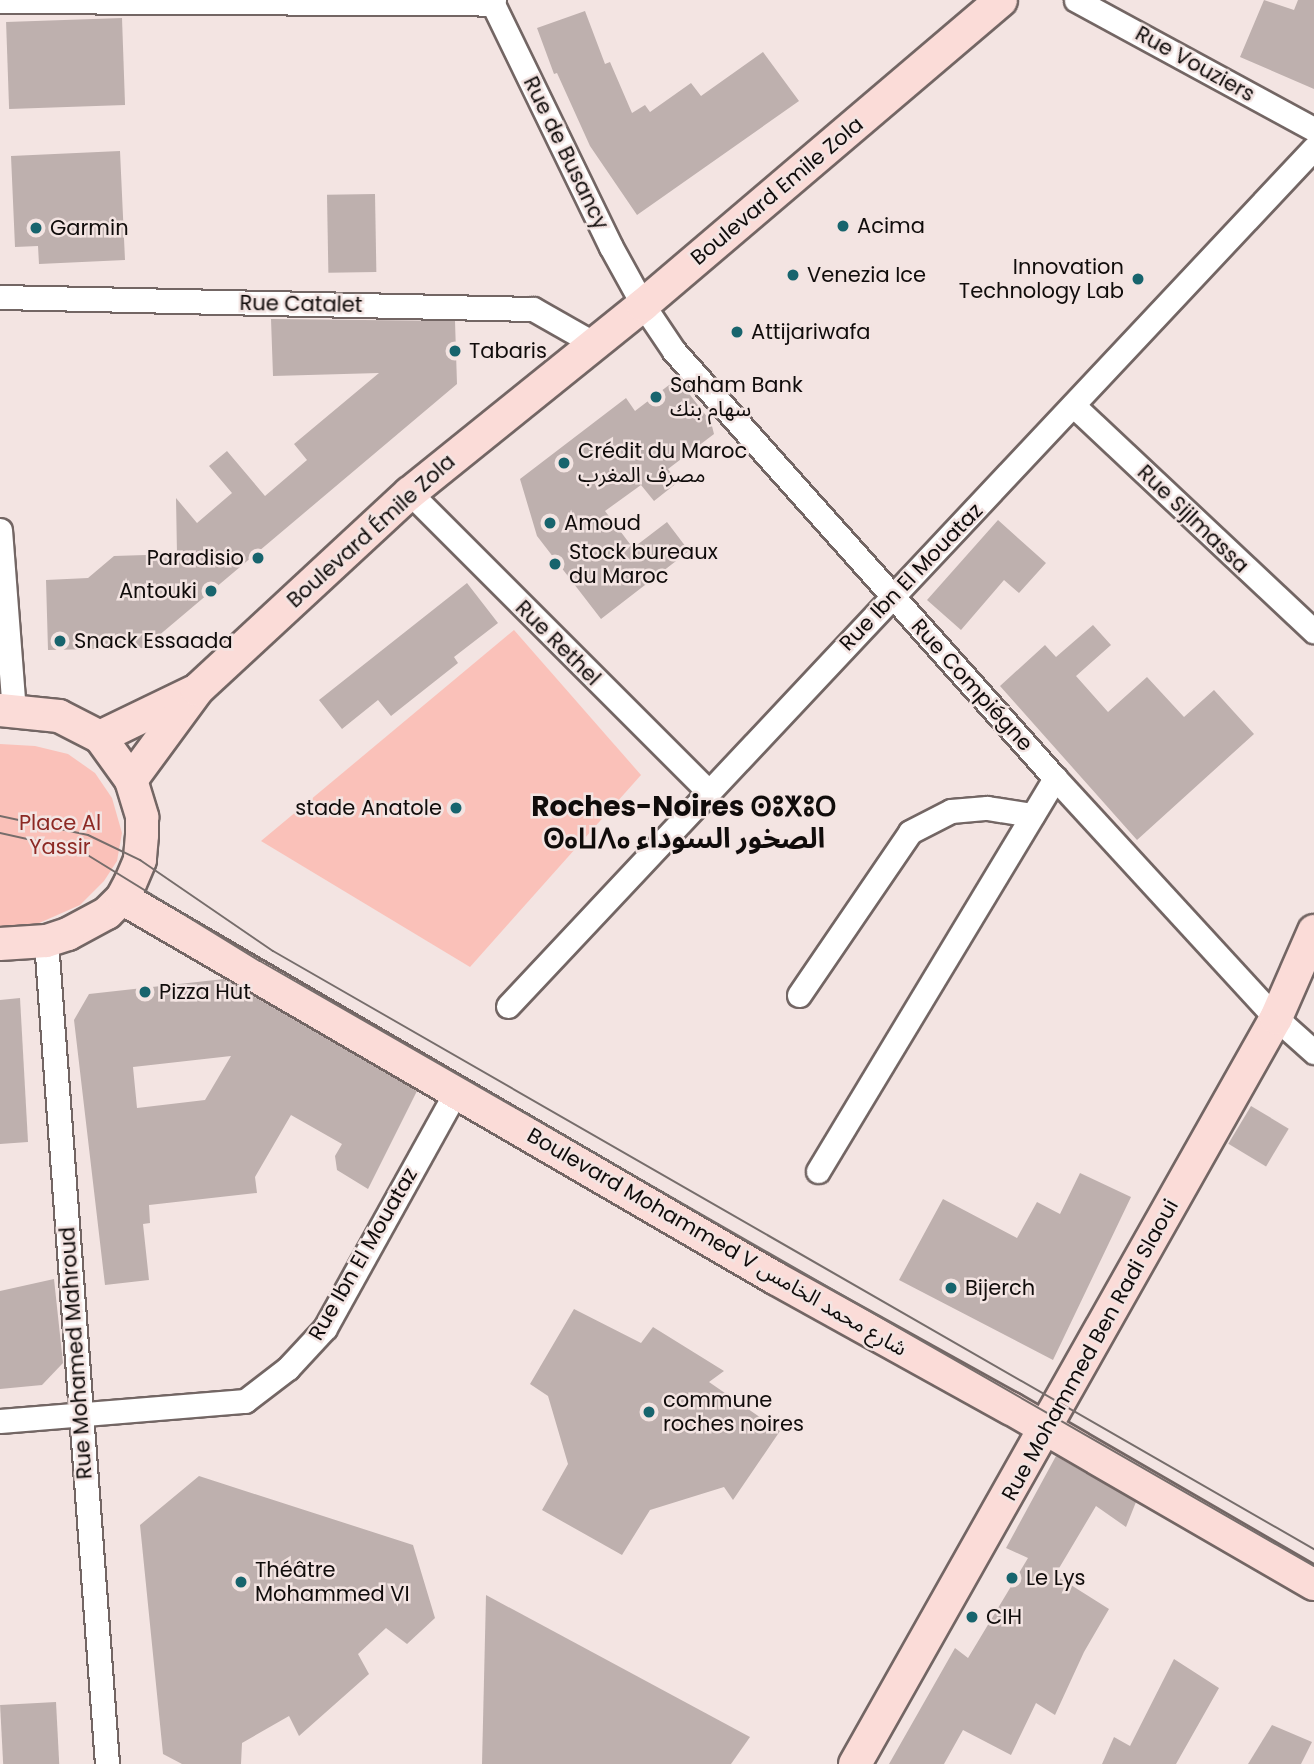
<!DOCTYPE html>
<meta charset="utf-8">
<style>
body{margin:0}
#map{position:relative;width:1314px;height:1764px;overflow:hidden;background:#f3e4e2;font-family:Poppins,"Noto Sans Arabic","Noto Sans Tifinagh",sans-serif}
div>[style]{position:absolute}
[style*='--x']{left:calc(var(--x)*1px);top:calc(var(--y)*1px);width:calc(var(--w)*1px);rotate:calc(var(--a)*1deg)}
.green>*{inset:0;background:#fac1b9}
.building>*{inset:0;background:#beb0ae;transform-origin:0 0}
.roads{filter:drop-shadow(2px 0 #736664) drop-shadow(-2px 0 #736664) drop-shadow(0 2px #736664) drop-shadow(0 -2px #736664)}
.street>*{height:23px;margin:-11.5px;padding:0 11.5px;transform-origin:11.5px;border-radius:11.5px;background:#fff}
.secondary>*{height:32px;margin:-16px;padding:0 16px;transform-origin:16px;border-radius:16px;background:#fbdcd8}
.tram>*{height:2px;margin:-1px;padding:0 1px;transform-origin:1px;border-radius:1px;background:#766d6b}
.dots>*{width:19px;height:19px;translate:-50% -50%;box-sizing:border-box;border:4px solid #f3e4e2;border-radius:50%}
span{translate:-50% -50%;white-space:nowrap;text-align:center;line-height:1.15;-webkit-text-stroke:5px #f3e4e2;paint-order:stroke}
.street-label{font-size:21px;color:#100c0b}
.poi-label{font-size:21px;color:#100c0b}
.left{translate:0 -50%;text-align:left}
.right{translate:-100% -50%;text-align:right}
.park-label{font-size:21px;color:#8d2924}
.district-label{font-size:28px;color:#100c0b;font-weight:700}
</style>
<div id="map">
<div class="green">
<i style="clip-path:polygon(514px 630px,641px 775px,470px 967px,261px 841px)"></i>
<i style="clip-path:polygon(0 744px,35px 746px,68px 754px,95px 773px,112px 798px,122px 833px,117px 861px,104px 881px,80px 905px,37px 924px,0 928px)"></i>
</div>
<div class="building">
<i style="clip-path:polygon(1264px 0,1294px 10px,1298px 0,1314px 0,1314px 89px,1240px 57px)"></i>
<i style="clip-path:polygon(585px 11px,605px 64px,610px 62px,632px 113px,645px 105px,650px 112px,691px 83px,701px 96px,763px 52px,799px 101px,637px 215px,590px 146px,557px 73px,554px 74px,537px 28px)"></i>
<i style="left:122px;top:18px;width:87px;height:116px;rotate:88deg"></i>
<i style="clip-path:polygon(120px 151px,125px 260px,39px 264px,38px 246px,15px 247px,11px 156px)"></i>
<i style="left:375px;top:194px;width:78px;height:48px;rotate:89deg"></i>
<i style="clip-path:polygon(271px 319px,455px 321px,457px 384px,144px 648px,48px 650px,46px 580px,88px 578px,114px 556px,177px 554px,176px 498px,197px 523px,232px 493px,209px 466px,227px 451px,265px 496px,307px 460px,294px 444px,379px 373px,273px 376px)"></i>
<i style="clip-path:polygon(680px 382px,711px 422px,714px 434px,668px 469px,678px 482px,654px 501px,641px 485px,605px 511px,633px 548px,667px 522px,689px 551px,601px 619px,537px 536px,520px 479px,626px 398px,635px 411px,669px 385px)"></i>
<i style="clip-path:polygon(998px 520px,1046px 563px,1019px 593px,1004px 580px,961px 630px,927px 600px)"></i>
<i style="clip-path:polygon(467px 583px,498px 623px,454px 657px,458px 663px,391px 716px,378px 700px,342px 729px,319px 700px)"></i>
<i style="clip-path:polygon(1093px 625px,1111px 645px,1076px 676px,1108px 712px,1147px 677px,1184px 717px,1214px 690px,1254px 734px,1137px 840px,1000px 686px,1045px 645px,1056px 657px)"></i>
<i style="clip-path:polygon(evenodd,224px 979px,417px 1091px,368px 1189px,337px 1170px,335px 1156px,342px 1144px,291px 1115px,255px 1177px,257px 1193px,149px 1205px,150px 1223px,143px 1224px,149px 1280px,105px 1285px,74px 1020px,89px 994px,224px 979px,231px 1056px,205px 1100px,137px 1108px,133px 1067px,231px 1056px)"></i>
<i style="clip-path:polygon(20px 998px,28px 1142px,0 1144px,0 1000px)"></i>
<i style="left:1251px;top:1106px;width:44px;height:44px;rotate:31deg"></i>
<i style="clip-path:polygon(1080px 1173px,1131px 1197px,1053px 1360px,899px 1280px,943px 1199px,1017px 1238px,1037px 1202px,1060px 1214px)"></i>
<i style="clip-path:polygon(54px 1279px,63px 1363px,42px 1385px,0 1389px,0 1291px)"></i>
<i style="clip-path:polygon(574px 1309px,641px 1343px,653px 1327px,724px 1371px,709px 1382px,780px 1431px,733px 1500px,724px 1487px,650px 1510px,622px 1555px,542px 1510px,568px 1464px,548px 1396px,530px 1384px)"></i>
<i style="clip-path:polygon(1056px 1456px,1136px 1502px,1126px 1527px,1096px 1506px,1055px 1575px,1109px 1609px,1084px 1652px,1055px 1715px,1036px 1703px,1011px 1755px,963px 1730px,944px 1764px,889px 1764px,955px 1648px,968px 1658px,1028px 1558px,1006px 1548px)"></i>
<i style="clip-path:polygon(199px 1476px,413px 1545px,435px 1618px,407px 1644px,386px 1628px,358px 1654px,369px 1674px,299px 1736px,289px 1716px,242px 1743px,241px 1764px,182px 1764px,163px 1754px,140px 1525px)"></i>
<i style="clip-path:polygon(486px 1595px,750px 1737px,731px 1764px,482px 1764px)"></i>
<i style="clip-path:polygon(1174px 1659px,1219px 1688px,1176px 1764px,1102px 1764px,1114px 1737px,1130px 1746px)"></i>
<i style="left:56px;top:1702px;width:62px;height:56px;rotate:87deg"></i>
<i style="clip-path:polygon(1272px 1725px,1312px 1742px,1301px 1764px,1248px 1764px)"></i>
</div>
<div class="roads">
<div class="street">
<i style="--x:494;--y:0;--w:4;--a:104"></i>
<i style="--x:493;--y:4;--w:270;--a:64.1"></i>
<i style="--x:611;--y:247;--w:66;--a:61.1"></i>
<i style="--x:643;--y:305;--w:55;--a:56"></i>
<i style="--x:674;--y:351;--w:572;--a:48.26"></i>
<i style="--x:1055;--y:778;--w:326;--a:47.4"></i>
<i style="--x:1276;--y:1018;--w:51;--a:41.8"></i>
<i style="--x:1076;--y:0;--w:271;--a:28.5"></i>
<i style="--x:0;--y:1;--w:493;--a:0.3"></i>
<i style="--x:0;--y:297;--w:533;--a:1.29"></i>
<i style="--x:533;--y:309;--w:69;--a:29.5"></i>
<i style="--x:1074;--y:406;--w:329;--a:43.2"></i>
<i style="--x:410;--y:493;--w:420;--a:45"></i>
<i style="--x:0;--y:530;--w:181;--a:85.6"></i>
<i style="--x:46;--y:941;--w:825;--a:85.76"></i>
<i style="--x:799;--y:995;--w:197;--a:-55.7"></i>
<i style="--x:910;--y:832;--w:46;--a:-27.1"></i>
<i style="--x:951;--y:811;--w:36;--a:-5"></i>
<i style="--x:987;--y:808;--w:46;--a:8.8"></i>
<i style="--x:508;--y:1006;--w:1177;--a:-46.79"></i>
<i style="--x:818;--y:1171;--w:459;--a:-58.9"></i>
<i style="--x:0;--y:1421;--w:246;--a:-4.7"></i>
<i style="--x:245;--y:1401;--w:54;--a:-37.5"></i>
<i style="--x:288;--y:1368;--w:54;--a:-47.2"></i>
<i style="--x:325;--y:1328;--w:270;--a:-61"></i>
</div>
<div class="secondary">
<i style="--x:0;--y:710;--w:59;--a:5.8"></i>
<i style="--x:59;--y:716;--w:46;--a:27.1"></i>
<i style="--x:100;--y:737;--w:53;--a:54.2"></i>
<i style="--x:131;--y:780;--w:39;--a:73"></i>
<i style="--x:142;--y:817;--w:18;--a:90"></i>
<i style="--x:142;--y:835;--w:25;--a:95"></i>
<i style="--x:140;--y:860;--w:25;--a:113"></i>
<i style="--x:130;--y:883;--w:17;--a:118"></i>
<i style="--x:122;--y:898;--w:21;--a:135"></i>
<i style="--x:107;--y:913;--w:44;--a:151.7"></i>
<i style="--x:68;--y:934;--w:23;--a:162"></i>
<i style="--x:46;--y:941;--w:46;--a:176.3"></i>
<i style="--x:100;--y:737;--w:103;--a:-25.8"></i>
<i style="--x:131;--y:780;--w:112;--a:-53.7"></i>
<i style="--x:197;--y:690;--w:290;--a:-42.8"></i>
<i style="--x:410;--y:493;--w:299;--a:-38.9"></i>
<i style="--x:643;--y:305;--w:470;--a:-40.4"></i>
<i style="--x:122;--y:898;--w:756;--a:30.2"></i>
<i style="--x:775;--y:1278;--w:269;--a:29"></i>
<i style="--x:1010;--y:1408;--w:351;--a:30.1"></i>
<i style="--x:855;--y:1764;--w:857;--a:-60.56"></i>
<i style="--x:1276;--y:1018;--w:95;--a:-66.4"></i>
</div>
</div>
<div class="tram">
<i style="--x:0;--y:816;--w:90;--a:12.2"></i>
<i style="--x:88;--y:835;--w:58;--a:25.7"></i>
<i style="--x:140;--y:860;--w:161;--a:34.4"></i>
<i style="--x:273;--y:951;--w:1201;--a:29.88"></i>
<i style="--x:0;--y:833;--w:83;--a:12.5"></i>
<i style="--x:81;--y:851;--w:210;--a:31.6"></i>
<i style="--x:260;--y:961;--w:1215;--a:29.86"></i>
</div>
<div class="dots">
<i style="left:843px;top:226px;background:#17646d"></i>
<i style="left:36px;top:228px;background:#17646d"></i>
<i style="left:793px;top:275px;background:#17646d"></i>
<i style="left:1138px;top:279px;background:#17646d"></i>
<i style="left:737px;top:332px;background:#17646d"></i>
<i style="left:455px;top:351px;background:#17646d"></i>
<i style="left:656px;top:397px;background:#17646d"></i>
<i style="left:564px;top:463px;background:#17646d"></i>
<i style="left:550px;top:523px;background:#17646d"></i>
<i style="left:258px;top:558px;background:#17646d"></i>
<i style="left:555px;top:564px;background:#17646d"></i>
<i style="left:211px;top:591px;background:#17646d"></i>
<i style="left:60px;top:641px;background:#17646d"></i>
<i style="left:456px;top:808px;background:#17646d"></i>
<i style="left:145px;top:992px;background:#17646d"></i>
<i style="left:951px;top:1288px;background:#17646d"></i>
<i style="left:649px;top:1412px;background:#17646d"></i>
<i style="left:1012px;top:1578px;background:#17646d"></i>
<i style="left:241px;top:1582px;background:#17646d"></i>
<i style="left:972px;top:1617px;background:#17646d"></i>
</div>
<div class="street-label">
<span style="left:1195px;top:64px;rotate:29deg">Rue Vouziers</span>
<span style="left:566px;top:153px;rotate:64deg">Rue de Busancy</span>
<span style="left:777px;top:191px;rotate:-40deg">Boulevard Emile Zola</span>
<span style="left:301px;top:304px;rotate:1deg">Rue Catalet</span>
<span style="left:1193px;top:519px;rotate:44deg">Rue Sijlmassa</span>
<span style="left:371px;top:531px;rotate:-42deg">Boulevard Émile Zola</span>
<span style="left:911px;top:577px;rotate:-46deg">Rue Ibn El Mouataz</span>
<span style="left:558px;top:643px;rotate:45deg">Rue Rethel</span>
<span style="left:972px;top:685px;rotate:48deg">Rue Compiégne</span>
<span style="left:717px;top:1242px;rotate:30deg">Boulevard Mohammed V شارع محمد الخامس</span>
<span style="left:363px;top:1254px;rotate:-60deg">Rue Ibn El Mouataz</span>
<span style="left:1090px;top:1350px;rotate:-61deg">Rue Mohammed Ben Radi Slaoui</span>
<span style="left:76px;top:1353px;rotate:-94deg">Rue Mohamed Mahroud</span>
</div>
<div class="poi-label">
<span class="left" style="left:857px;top:226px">Acima</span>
<span class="left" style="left:50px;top:228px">Garmin</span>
<span class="right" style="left:1124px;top:279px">Innovation<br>Technology Lab</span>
<span class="left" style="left:807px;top:275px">Venezia Ice</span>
<span class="left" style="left:751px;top:332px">Attijariwafa</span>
<span class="left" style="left:469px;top:351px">Tabaris</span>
<span class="left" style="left:670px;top:397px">Saham Bank<br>سهام بنك</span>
<span class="left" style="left:578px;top:463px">Crédit du Maroc<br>مصرف المغرب</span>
<span class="left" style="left:564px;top:523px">Amoud</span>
<span class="left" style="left:569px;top:564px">Stock bureaux<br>du Maroc</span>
<span class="right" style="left:244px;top:558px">Paradisio</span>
<span class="right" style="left:197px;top:591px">Antouki</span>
<span class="left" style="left:74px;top:641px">Snack Essaada</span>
<span class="right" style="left:442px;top:808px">stade Anatole</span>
<span class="left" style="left:159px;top:992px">Pizza Hut</span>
<span class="left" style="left:965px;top:1288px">Bijerch</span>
<span class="left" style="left:663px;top:1412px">commune<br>roches noires</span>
<span class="left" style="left:255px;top:1582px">Théâtre<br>Mohammed VI</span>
<span class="left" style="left:1026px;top:1578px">Le Lys</span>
<span class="left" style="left:986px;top:1617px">CIH</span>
</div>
<div class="park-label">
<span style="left:60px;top:835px">Place Al<br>Yassir</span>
</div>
<div class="district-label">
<span style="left:684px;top:823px">Roches-Noires ⵙⵓⵅⵓⵔ<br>ⵙⴰⵡⴷⴰ الصخور السوداء</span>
</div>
</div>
